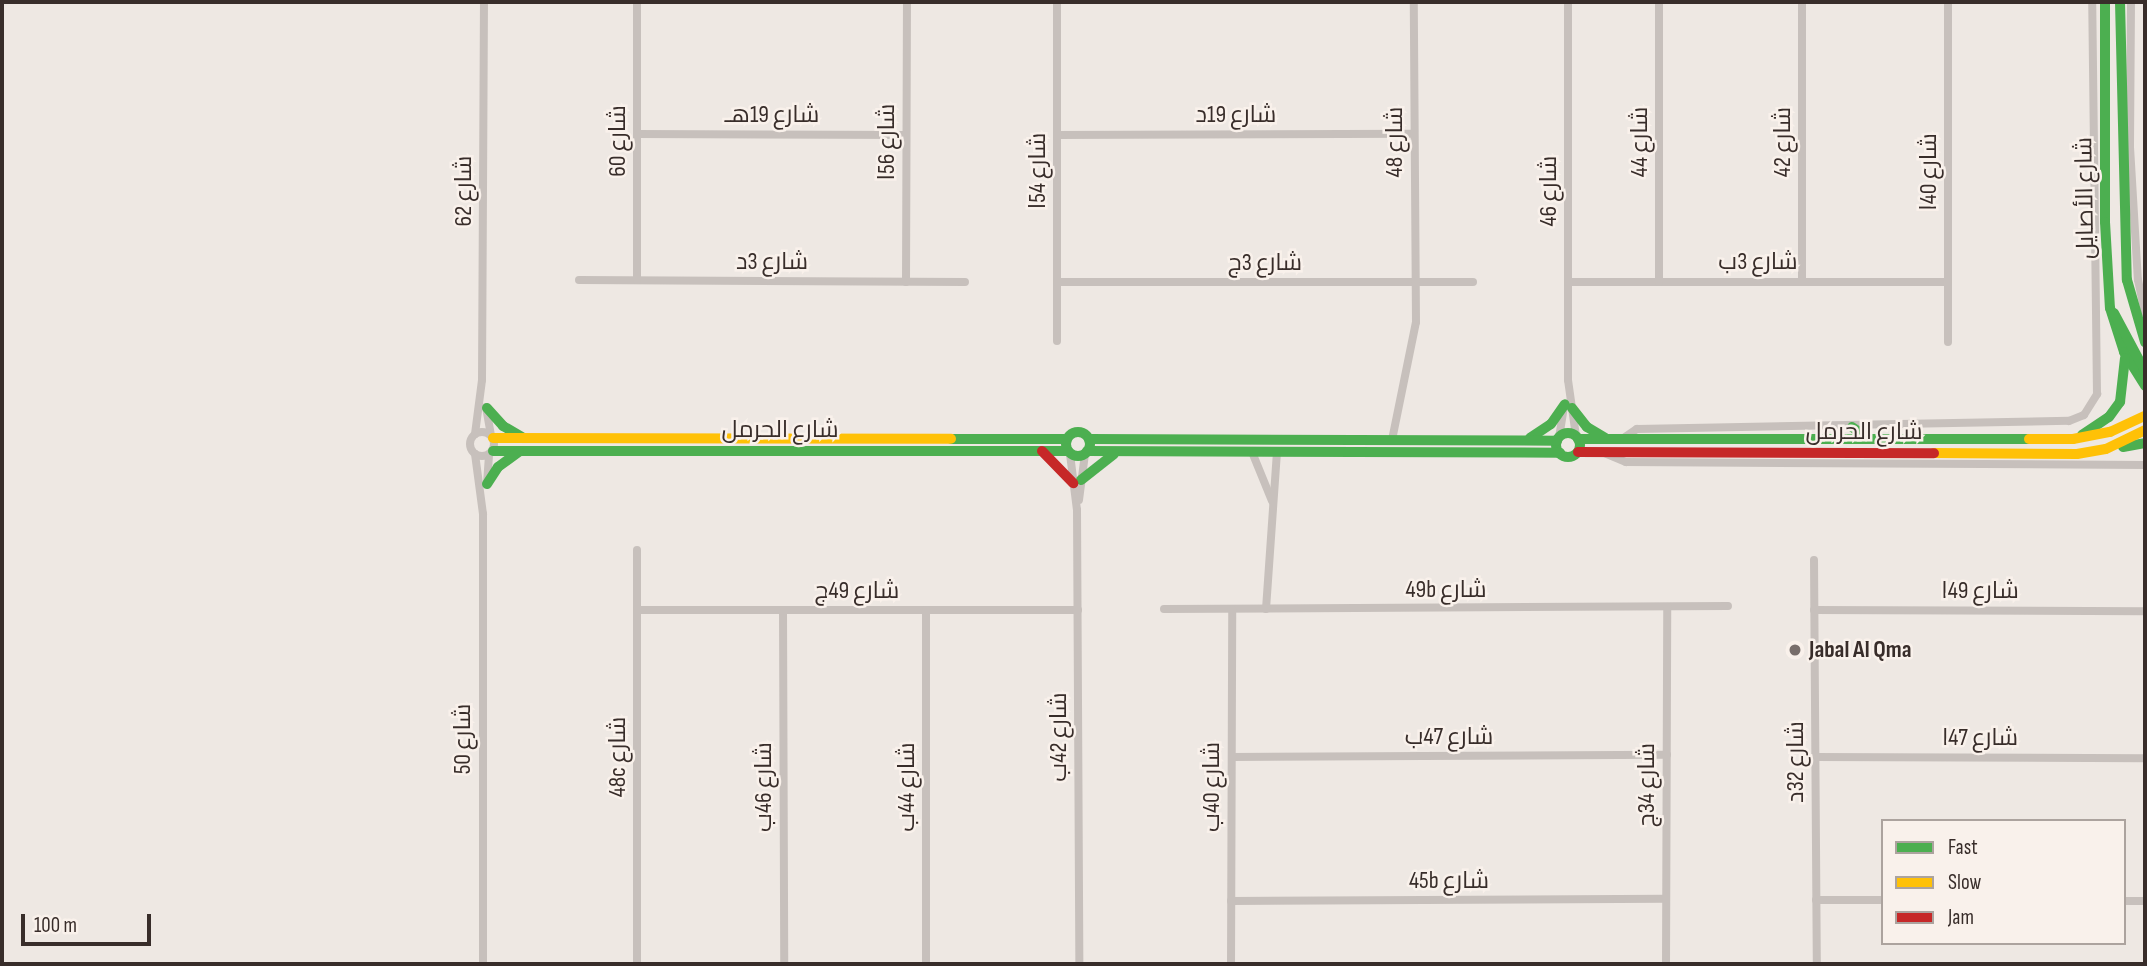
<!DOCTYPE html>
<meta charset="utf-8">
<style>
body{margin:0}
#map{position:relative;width:2147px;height:966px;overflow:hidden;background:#eee8e3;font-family:"Sofia Sans Condensed",Cairo,sans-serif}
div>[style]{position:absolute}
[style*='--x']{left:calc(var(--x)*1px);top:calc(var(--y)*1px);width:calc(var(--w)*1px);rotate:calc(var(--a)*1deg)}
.street>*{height:8px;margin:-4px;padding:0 4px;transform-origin:4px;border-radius:4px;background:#c7c0bc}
.street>.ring{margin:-4px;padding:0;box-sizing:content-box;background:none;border:8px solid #c7c0bc;border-radius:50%}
.fast>*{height:10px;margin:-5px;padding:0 5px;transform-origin:5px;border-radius:5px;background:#4caf50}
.fast>.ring{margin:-5px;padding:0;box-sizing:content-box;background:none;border:10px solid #4caf50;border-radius:50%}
.slow>*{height:10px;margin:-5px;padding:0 5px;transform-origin:5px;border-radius:5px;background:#ffc107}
.jam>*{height:10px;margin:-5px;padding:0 5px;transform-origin:5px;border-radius:5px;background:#c62828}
.dots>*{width:19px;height:19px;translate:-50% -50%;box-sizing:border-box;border:4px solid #f9f1eb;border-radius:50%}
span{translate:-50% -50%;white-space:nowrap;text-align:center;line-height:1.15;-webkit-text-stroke:5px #f9f1eb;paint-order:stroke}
.street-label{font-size:24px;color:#382d2a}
.poi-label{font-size:24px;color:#382d2a;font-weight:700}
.left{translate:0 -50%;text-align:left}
.frame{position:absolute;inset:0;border:4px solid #382d2a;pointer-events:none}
.legend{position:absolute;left:1881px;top:819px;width:245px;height:126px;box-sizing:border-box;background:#f9f1eb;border:2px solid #aca39e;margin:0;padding:9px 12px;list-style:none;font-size:21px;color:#382d2a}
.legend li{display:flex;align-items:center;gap:14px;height:35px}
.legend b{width:35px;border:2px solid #aca39e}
.scale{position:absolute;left:21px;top:914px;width:130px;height:32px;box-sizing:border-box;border:4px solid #382d2a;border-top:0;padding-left:9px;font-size:21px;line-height:24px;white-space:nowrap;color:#382d2a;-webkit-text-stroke:5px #f9f1eb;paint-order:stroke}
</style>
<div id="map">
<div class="street">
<i style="--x:1057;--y:2;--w:339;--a:90"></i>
<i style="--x:1568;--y:2;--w:378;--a:90"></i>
<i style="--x:1568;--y:380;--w:57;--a:81.9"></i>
<i style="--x:1802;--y:2;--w:280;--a:90"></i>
<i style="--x:1948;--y:2;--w:340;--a:90"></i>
<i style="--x:2131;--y:2;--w:145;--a:90.4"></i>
<i style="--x:2130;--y:147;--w:133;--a:86.6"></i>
<i style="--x:2138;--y:280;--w:34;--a:78"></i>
<i style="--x:637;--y:134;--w:269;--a:0.2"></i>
<i style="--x:1057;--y:135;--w:357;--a:-0.2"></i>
<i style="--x:579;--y:280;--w:386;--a:0.3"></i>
<i style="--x:637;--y:280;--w:278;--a:-90"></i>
<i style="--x:906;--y:282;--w:280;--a:-89.8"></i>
<i style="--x:1057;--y:282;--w:416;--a:0"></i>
<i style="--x:1568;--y:282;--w:380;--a:0"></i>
<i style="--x:1659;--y:282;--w:280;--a:-90"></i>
<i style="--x:486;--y:407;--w:28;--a:80"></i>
<i class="ring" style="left:470px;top:432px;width:16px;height:16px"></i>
<i style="--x:475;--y:434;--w:54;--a:-82.6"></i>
<i style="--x:482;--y:380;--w:378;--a:-89.7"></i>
<i style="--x:1559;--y:438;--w:31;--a:-81"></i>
<i style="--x:1622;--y:439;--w:18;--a:-34"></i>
<i style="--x:1637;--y:429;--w:432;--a:-1.1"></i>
<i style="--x:2069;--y:421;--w:16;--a:-22"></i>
<i style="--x:2084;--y:415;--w:25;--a:-58"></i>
<i style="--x:2097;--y:394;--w:392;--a:-90.7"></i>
<i style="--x:1392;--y:440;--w:120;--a:-78.5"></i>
<i style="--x:1416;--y:322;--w:320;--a:-90.4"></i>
<i style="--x:1252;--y:452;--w:53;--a:67.8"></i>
<i style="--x:1602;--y:452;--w:26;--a:23"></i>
<i style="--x:1626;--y:462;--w:519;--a:0.33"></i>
<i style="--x:475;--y:454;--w:61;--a:82.4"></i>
<i style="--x:483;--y:514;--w:450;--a:90"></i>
<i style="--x:1070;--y:454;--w:56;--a:82.9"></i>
<i style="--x:1077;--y:510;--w:454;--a:89.7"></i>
<i style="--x:487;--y:484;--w:29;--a:-86"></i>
<i style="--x:1079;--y:500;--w:46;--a:-82.6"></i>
<i style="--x:637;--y:550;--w:414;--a:90"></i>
<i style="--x:1814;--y:560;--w:404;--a:89.6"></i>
<i style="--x:1164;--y:609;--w:564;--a:-0.3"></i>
<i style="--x:1266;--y:609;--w:158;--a:-86"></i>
<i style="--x:637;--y:610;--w:441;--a:0"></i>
<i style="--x:783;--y:610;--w:354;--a:89.8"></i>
<i style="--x:926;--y:610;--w:354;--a:90"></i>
<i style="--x:1814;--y:610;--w:331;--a:0.2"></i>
<i style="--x:1232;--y:757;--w:435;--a:-0.3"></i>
<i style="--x:1815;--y:757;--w:330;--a:0.2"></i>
<i style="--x:1816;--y:900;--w:67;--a:0"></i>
<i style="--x:1231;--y:901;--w:435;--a:-0.3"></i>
<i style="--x:2124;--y:901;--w:21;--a:0"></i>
<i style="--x:1231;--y:964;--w:354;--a:-89.8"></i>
<i style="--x:1666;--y:964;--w:357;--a:-89.8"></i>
</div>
<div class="fast">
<i style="--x:2105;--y:2;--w:220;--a:90"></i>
<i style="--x:2105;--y:222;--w:86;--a:86.7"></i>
<i style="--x:2110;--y:308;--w:46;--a:72.3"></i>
<i style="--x:2124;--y:352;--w:40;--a:58"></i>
<i style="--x:2120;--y:2;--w:278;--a:88.6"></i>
<i style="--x:2127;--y:280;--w:65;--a:73.8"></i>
<i style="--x:2114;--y:313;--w:66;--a:61.9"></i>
<i style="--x:487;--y:408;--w:24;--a:48"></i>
<i style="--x:503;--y:426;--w:22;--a:30"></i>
<i style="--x:1572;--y:408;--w:24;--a:52"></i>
<i style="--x:1587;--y:427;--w:21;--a:31"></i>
<i style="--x:1852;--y:427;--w:19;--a:35"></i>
<i class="ring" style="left:1066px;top:432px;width:14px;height:14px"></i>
<i class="ring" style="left:1556px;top:433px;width:14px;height:14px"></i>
<i style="--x:2082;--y:435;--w:32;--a:-34"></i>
<i style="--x:2109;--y:417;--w:19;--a:-54"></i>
<i style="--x:2120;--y:402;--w:44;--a:-83.5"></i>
<i style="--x:1530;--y:438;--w:25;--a:-34"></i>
<i style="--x:1551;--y:424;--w:24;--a:-55"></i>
<i style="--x:951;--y:439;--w:116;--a:0"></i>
<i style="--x:1089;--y:439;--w:468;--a:0.2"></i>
<i style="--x:1578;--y:439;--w:451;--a:0"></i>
<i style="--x:2123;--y:447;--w:22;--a:-10"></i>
<i style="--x:493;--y:451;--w:575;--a:0"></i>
<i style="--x:1087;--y:451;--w:473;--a:0.2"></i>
<i style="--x:1081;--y:480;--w:42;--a:-38.2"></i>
<i style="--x:487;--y:484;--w:20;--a:-57"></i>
<i style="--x:498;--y:467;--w:26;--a:-36"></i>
</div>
<div class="slow">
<i style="--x:493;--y:438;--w:458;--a:0.1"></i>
<i style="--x:2029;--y:439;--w:44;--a:0"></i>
<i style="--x:2073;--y:439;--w:38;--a:-11"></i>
<i style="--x:2110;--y:432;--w:38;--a:-25"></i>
<i style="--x:1934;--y:453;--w:143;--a:0.4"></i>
<i style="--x:2077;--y:454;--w:29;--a:-10"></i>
<i style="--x:2106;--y:449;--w:43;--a:-26"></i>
</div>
<div class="jam">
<i style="--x:1042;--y:451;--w:45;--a:45.9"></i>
<i style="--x:1578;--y:452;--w:356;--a:0.2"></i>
</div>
<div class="dots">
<i style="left:1795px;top:650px;background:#786e6b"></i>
</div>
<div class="street-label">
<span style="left:772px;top:115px">شارع 19هـ</span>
<span style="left:1236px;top:115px">شارع 19د</span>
<span style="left:618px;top:141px;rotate:-90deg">شارع 60</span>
<span style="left:887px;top:142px;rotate:-90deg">شارع 56ا</span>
<span style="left:1395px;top:142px;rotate:-90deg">شارع 48</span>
<span style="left:1640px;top:142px;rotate:-90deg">شارع 44</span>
<span style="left:1783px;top:142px;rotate:-90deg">شارع 42</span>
<span style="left:1038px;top:171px;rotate:-90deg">شارع 54ا</span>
<span style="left:1929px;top:172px;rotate:-90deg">شارع 40ا</span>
<span style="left:464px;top:191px;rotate:-90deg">شارع 62</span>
<span style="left:1549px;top:191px;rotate:-90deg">شارع 46</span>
<span style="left:2085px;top:198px;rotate:-91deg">شارع الأصايل</span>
<span style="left:772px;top:262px">شارع 3د</span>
<span style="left:1758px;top:262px">شارع 3ب</span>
<span style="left:1265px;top:263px">شارع 3ج</span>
<span style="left:780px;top:430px">شارع الحرمل</span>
<span style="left:1864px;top:432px">شارع الحرمل</span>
<span style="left:1446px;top:590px">49b شارع</span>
<span style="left:857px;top:591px">شارع 49ج</span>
<span style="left:1980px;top:591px">شارع 49ا</span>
<span style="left:1059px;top:737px;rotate:-90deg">شارع 42ب</span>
<span style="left:1449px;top:737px">شارع 47ب</span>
<span style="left:1980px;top:738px">شارع 47ا</span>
<span style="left:463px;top:739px;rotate:-90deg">شارع 50</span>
<span style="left:618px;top:757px;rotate:-90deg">48c شارع</span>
<span style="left:1796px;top:762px;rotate:-90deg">شارع 32د</span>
<span style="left:1647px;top:785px;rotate:-90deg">شارع 34ج</span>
<span style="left:764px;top:787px;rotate:-90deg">شارع 46ب</span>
<span style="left:907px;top:787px;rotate:-90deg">شارع 44ب</span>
<span style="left:1212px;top:787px;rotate:-90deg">شارع 40ب</span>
<span style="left:1449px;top:881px">45b شارع</span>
</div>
<div class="poi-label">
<span class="left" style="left:1809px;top:650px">Jabal Al Qma</span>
</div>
<div class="frame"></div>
<ul class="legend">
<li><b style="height:9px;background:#4caf50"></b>Fast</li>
<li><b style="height:9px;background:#ffc107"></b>Slow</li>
<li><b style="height:9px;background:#c62828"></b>Jam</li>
</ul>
<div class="scale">100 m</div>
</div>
